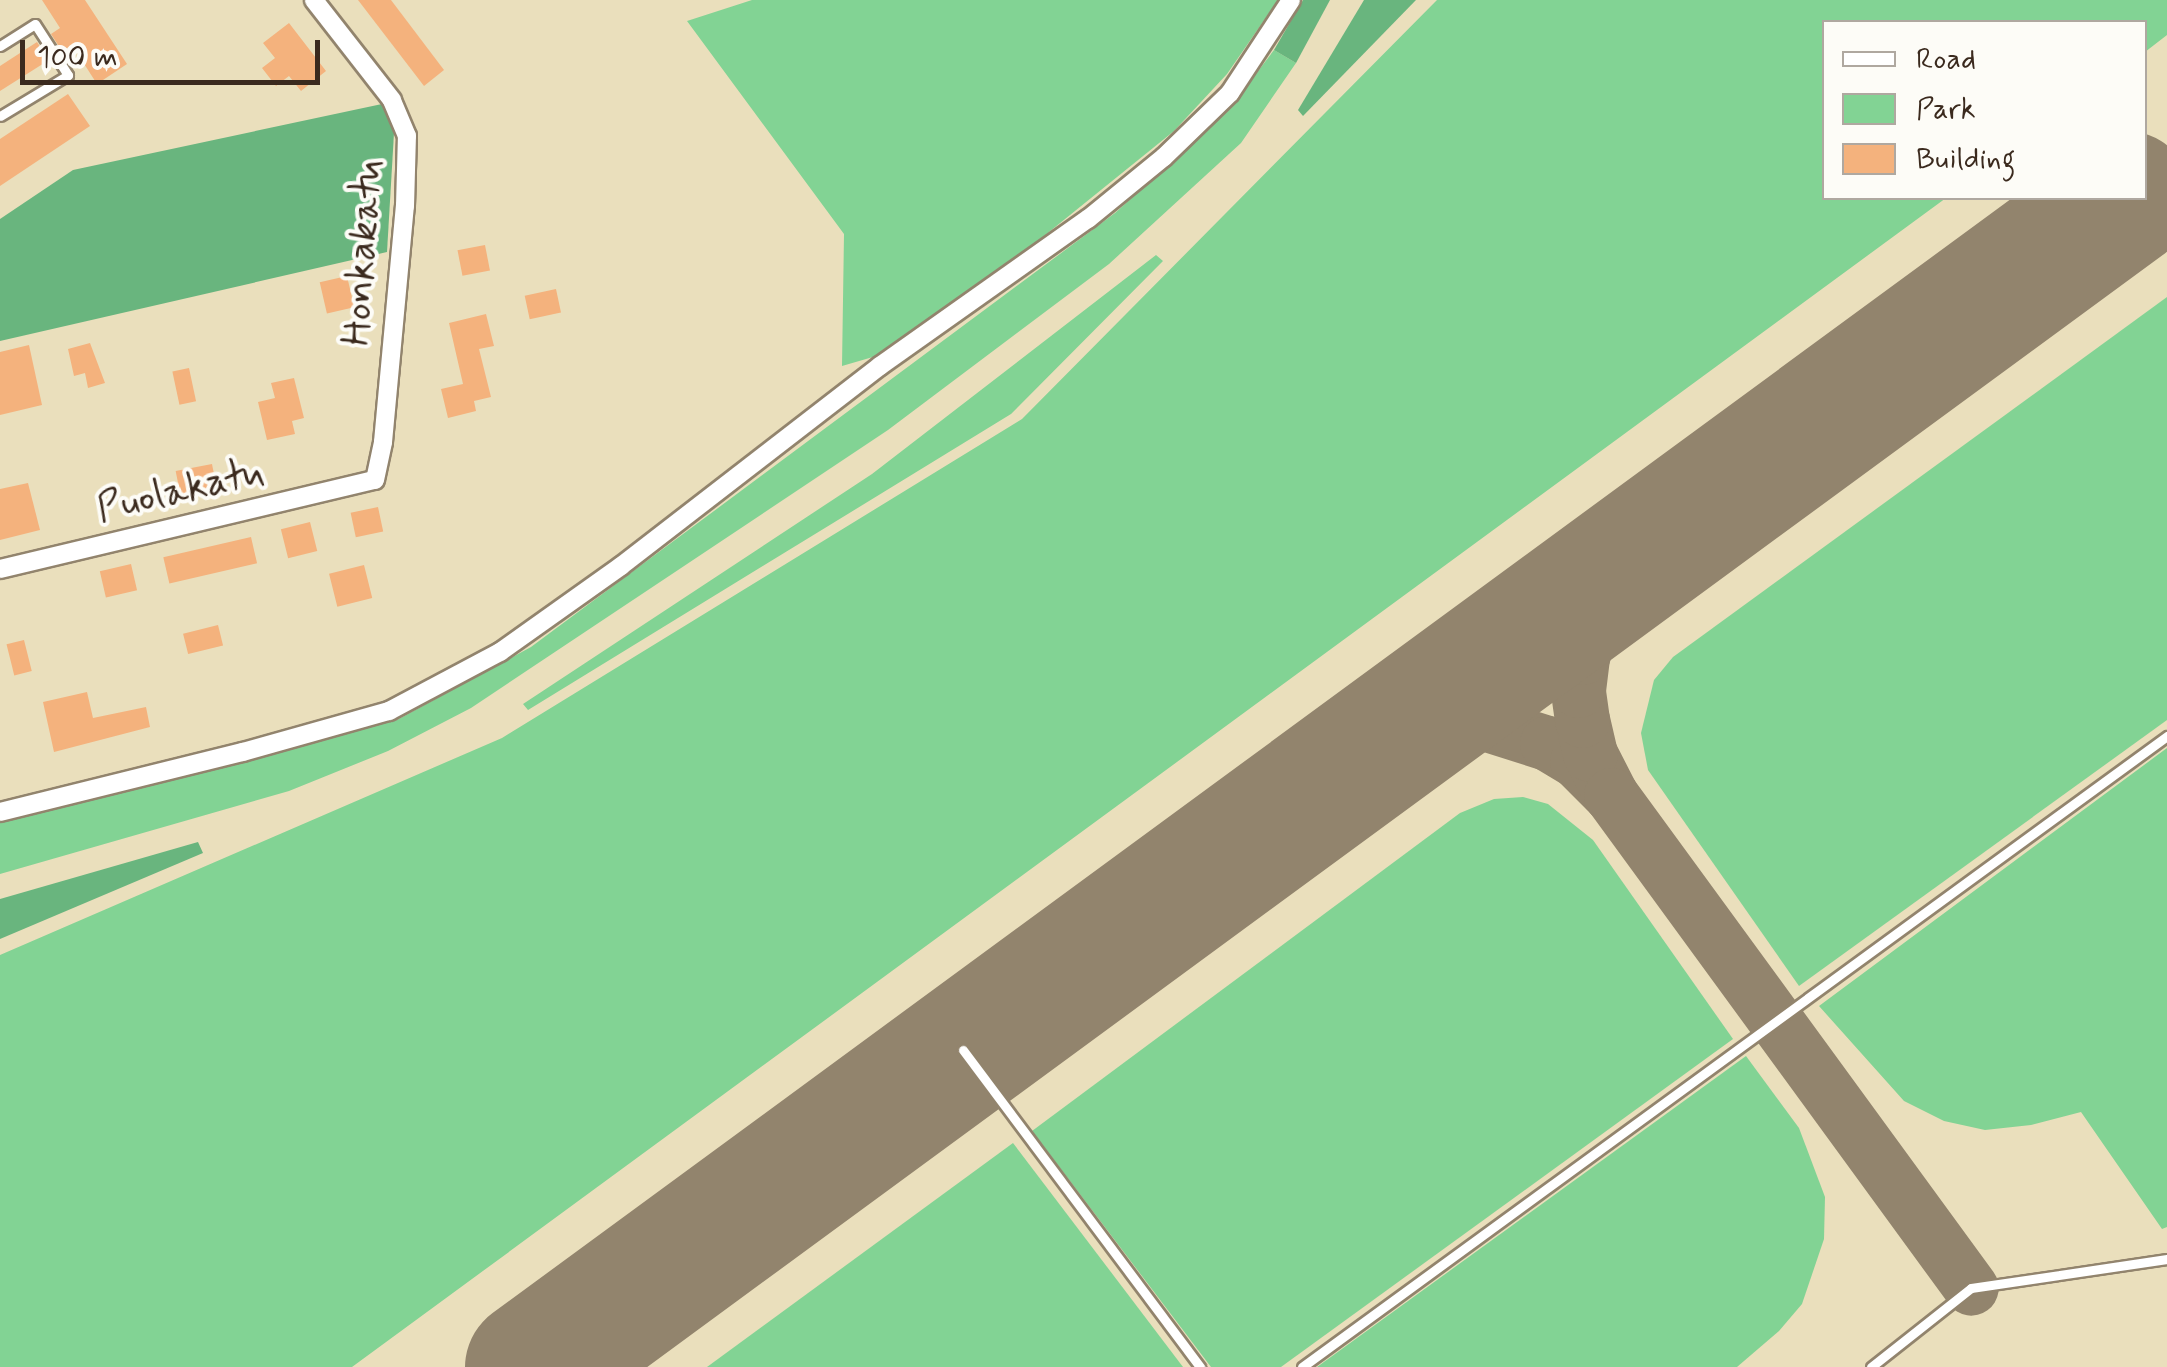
<!DOCTYPE html>
<style>
body{margin:0}
#map{position:relative;width:2167px;height:1367px;overflow:hidden;background:#eadfbc;font-family:Mynerve,sans-serif}
div>[style]{position:absolute}
[style*='--x']{left:calc(var(--x)*1px);top:calc(var(--y)*1px);width:calc(var(--w)*1px);rotate:calc(var(--a)*1deg)}
.green>*{inset:0;background:#82d394}
.forest>*{inset:0;background:#69b57e}
.taxiway>*{height:55px;margin:-27.5px;padding:0 27.5px;transform-origin:27.5px;border-radius:27.5px;background:#92846d}
.runway>*{height:135px;margin:-67.5px;padding:0 67.5px;transform-origin:67.5px;border-radius:67.5px;background:#92846d}
.building>*{inset:0;background:#f4b27d;transform-origin:0 0}
.roads{filter:drop-shadow(2px 0 #92846d) drop-shadow(-2px 0 #92846d) drop-shadow(0 2px #92846d) drop-shadow(0 -2px #92846d)}
.lane>*{height:9px;margin:-4.5px;padding:0 4.5px;transform-origin:4.5px;border-radius:4.5px;background:#fff}
.street>*{height:18px;margin:-9px;padding:0 9px;transform-origin:9px;border-radius:9px;background:#fff}
span{translate:-50% -50%;white-space:nowrap;text-align:center;line-height:1.15;-webkit-text-stroke:8px #fdfcf7;paint-order:stroke}
.street-label{font-size:40px;color:#3b2a1e}
.legend{position:absolute;left:1822px;top:20px;width:325px;height:180px;box-sizing:border-box;background:#fdfcf7;border:2px solid #afa8a0;margin:0;padding:12px 18px;list-style:none;font-size:30px;color:#3b2a1e}
.legend li{display:flex;align-items:center;gap:20px;height:50px}
.legend b{width:50px;border:2px solid #afa8a0}
.scale{position:absolute;left:20px;top:40px;width:300px;height:45px;box-sizing:border-box;border:5px solid #3b2a1e;border-top:0;padding-left:12px;font-size:30px;line-height:35px;white-space:nowrap;color:#3b2a1e;-webkit-text-stroke:8px #fdfcf7;paint-order:stroke}
</style>
<div id="map">
<div class="green">
<i style="clip-path:polygon(752px 0,1278px 0,1227px 74px,1174px 131px,1044px 236px,890px 352px,842px 366px,844px 234px,687px 21px)"></i>
<i style="clip-path:polygon(1437px 0,2167px 0,2167px 35px,2145px 52px,2144px 22px,1824px 22px,1824px 198px,1946px 198px,352px 1367px,0 1367px,0 955px,502px 738px,1022px 419px)"></i>
<i style="clip-path:polygon(1274px 50px,1296px 63px,1241px 143px,1109px 264px,888px 430px,471px 708px,388px 751px,289px 791px,0 874px,0 819px,397px 720px,531px 647px,1115px 213px,1227px 112px)"></i>
<i style="clip-path:polygon(1156px 255px,1163px 261px,1011px 414px,528px 710px,523px 704px,872px 474px)"></i>
<i style="clip-path:polygon(2167px 297px,2167px 720px,1799px 986px,1648px 770px,1641px 733px,1654px 680px,1673px 657px)"></i>
<i style="clip-path:polygon(2167px 748px,2167px 1227px,2162px 1229px,2081px 1112px,2031px 1125px,1985px 1130px,1944px 1121px,1904px 1101px,1819px 1006px)"></i>
<i style="clip-path:polygon(1523px 797px,1548px 804px,1593px 840px,1733px 1039px,1281px 1367px,1211px 1367px,1032px 1131px,1460px 813px,1494px 799px)"></i>
<i style="clip-path:polygon(1746px 1056px,1799px 1128px,1825px 1197px,1824px 1239px,1802px 1304px,1779px 1331px,1737px 1367px,1317px 1367px)"></i>
<i style="clip-path:polygon(1013px 1143px,1183px 1367px,707px 1367px)"></i>
</div>
<div class="forest">
<i style="clip-path:polygon(1303px 0,1330px 0,1296px 63px,1274px 50px)"></i>
<i style="clip-path:polygon(1364px 0,1416px 0,1303px 116px,1298px 110px)"></i>
<i style="clip-path:polygon(382px 104px,394px 133px,387px 252px,0 341px,0 219px,73px 170px)"></i>
<i style="clip-path:polygon(198px 842px,203px 853px,0 939px,0 899px)"></i>
</div>
<div class="taxiway">
<i style="--x:1363;--y:757;--w:55;--a:-27"></i>
<i style="--x:1412;--y:732;--w:73;--a:-7.1"></i>
<i style="--x:1484;--y:723;--w:66;--a:17.6"></i>
<i style="--x:1547;--y:743;--w:35;--a:31"></i>
<i style="--x:1577;--y:761;--w:48;--a:45"></i>
<i style="--x:1611;--y:795;--w:46;--a:-117.1"></i>
<i style="--x:1590;--y:754;--w:35;--a:-103"></i>
<i style="--x:1582;--y:720;--w:30;--a:-98"></i>
<i style="--x:1578;--y:690;--w:33;--a:-83"></i>
<i style="--x:1582;--y:657;--w:36;--a:-72"></i>
<i style="--x:1593;--y:623;--w:31;--a:-58"></i>
<i style="--x:1609;--y:597;--w:82;--a:-48"></i>
<i style="--x:1611;--y:795;--w:610;--a:53.86"></i>
</div>
<div class="runway">
<i style="--x:532;--y:1367;--w:1976;--a:-36.27"></i>
</div>
<div class="building">
<i style="clip-path:polygon(42px 0,85px 0,127px 64px,97px 84px,72px 45px,62px 51px,51px 34px,60px 28px)"></i>
<i style="clip-path:polygon(358px 0,391px 0,444px 70px,424px 86px)"></i>
<i style="clip-path:polygon(289px 23px,326px 71px,301px 91px,289px 76px,276px 86px,262px 68px,275px 58px,263px 43px)"></i>
<i style="clip-path:polygon(37px 42px,49px 60px,0 91px,0 66px)"></i>
<i style="clip-path:polygon(68px 94px,90px 126px,0 186px,0 139px)"></i>
<i style="left:485px;top:245px;width:26px;height:28px;rotate:79deg"></i>
<i style="left:347px;top:276px;width:32px;height:28px;rotate:77deg"></i>
<i style="left:556px;top:289px;width:24px;height:32px;rotate:78deg"></i>
<i style="clip-path:polygon(486px 314px,494px 346px,479px 349px,491px 397px,474px 401px,476px 411px,448px 418px,441px 389px,463px 384px,449px 323px)"></i>
<i style="clip-path:polygon(90px 343px,105px 383px,88px 388px,85px 373px,74px 376px,68px 349px)"></i>
<i style="clip-path:polygon(29px 345px,42px 405px,0 415px,0 352px)"></i>
<i style="left:189px;top:368px;width:34px;height:17px;rotate:78deg"></i>
<i style="clip-path:polygon(294px 378px,304px 418px,292px 421px,295px 434px,267px 440px,258px 402px,275px 398px,271px 383px)"></i>
<i style="left:212px;top:464px;width:25px;height:37px;rotate:79deg"></i>
<i style="clip-path:polygon(28px 483px,40px 530px,0 540px,0 489px)"></i>
<i style="left:378px;top:507px;width:25px;height:28px;rotate:78deg"></i>
<i style="left:310px;top:522px;width:30px;height:30px;rotate:76deg"></i>
<i style="left:251px;top:537px;width:27px;height:90px;rotate:77deg"></i>
<i style="left:131px;top:564px;width:27px;height:32px;rotate:77deg"></i>
<i style="left:364px;top:565px;width:34px;height:36px;rotate:76deg"></i>
<i style="left:218px;top:625px;width:21px;height:36px;rotate:76deg"></i>
<i style="left:24px;top:640px;width:32px;height:18px;rotate:76deg"></i>
<i style="clip-path:polygon(87px 692px,93px 718px,146px 707px,150px 727px,54px 752px,43px 702px)"></i>
</div>
<div class="roads">
<div class="lane">
<i style="--x:0;--y:46;--w:41;--a:-32.2"></i>
<i style="--x:35;--y:24;--w:61;--a:57.1"></i>
<i style="--x:68;--y:75;--w:79;--a:148.9"></i>
<i style="--x:963;--y:1050;--w:396;--a:53.2"></i>
<i style="--x:1302;--y:1367;--w:1071;--a:-36.11"></i>
<i style="--x:1871;--y:1367;--w:127;--a:-38.3"></i>
<i style="--x:1971;--y:1288;--w:198;--a:-8.4"></i>
</div>
<div class="street">
<i style="--x:0;--y:569;--w:385;--a:-13.4"></i>
<i style="--x:375;--y:480;--w:39;--a:-78"></i>
<i style="--x:383;--y:442;--w:237;--a:-84.7"></i>
<i style="--x:405;--y:206;--w:70;--a:-88.4"></i>
<i style="--x:407;--y:136;--w:39;--a:-113"></i>
<i style="--x:392;--y:100;--w:127;--a:-128"></i>
<i style="--x:0;--y:812;--w:250;--a:-13.9"></i>
<i style="--x:243;--y:752;--w:152;--a:-15.7"></i>
<i style="--x:389;--y:711;--w:126;--a:-28"></i>
<i style="--x:500;--y:652;--w:148;--a:-35.4"></i>
<i style="--x:621;--y:566;--w:327;--a:-37.7"></i>
<i style="--x:880;--y:366;--w:255;--a:-35.3"></i>
<i style="--x:1088;--y:219;--w:98;--a:-39.2"></i>
<i style="--x:1164;--y:157;--w:92;--a:-44.1"></i>
<i style="--x:1230;--y:93;--w:111;--a:-56.7"></i>
</div>
</div>
<div class="street-label">
<span style="left:363px;top:253px;rotate:-86deg">Honkakatu</span>
<span style="left:180px;top:491px;rotate:-13deg">Puolakatu</span>
</div>
<ul class="legend">
<li><b style="height:12px;background:#fff"></b>Road</li>
<li><b style="height:28px;background:#82d394"></b>Park</li>
<li><b style="height:28px;background:#f4b27d"></b>Building</li>
</ul>
<div class="scale">100 m</div>
</div>
